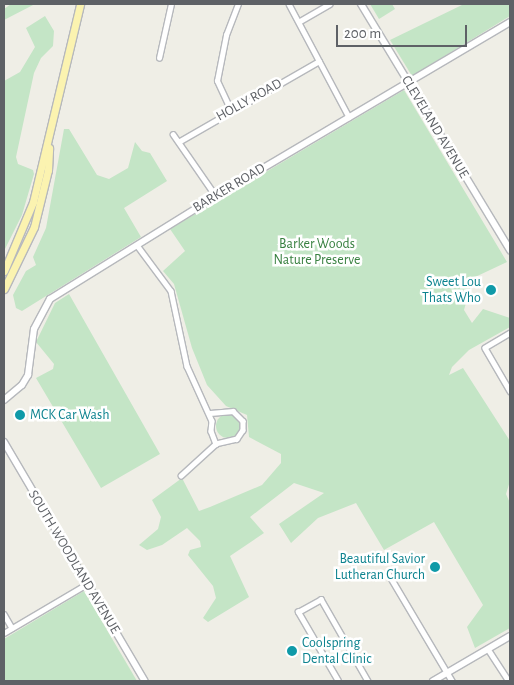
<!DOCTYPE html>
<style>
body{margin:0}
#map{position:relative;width:514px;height:685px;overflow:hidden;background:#efeee6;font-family:"Alegreya Sans",sans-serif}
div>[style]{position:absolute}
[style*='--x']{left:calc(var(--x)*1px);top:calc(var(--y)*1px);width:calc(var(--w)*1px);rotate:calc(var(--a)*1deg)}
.green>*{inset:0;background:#c4e5c6}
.round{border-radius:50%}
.roads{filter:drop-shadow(1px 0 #b6b8bc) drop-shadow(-1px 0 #b6b8bc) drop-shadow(0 1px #b6b8bc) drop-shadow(0 -1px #b6b8bc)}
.street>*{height:4.5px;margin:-2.25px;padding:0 2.25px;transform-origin:2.25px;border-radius:2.25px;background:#fff}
.secondary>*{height:6px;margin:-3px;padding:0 3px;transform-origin:3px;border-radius:3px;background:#fff}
.primary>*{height:7px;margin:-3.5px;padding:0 3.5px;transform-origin:3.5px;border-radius:3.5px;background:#fbf3b0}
.dots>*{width:14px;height:14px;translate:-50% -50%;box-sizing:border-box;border:2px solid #fff;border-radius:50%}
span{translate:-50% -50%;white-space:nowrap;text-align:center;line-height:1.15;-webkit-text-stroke:5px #fff;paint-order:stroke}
.street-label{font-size:14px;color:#5e6166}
.park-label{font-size:14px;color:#398141}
.culture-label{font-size:14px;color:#0d838f}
.right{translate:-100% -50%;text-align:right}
.left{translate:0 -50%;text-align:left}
.frame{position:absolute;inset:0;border:5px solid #5e6166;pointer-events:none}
.scale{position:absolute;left:336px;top:25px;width:131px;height:22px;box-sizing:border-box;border:2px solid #5e6166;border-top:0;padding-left:6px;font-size:15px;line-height:18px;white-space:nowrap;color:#5e6166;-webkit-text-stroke:4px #fff;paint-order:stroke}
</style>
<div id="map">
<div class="green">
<i style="clip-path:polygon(11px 4px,35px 4px,4px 20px,4px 9px)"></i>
<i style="clip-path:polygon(370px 4px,392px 4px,395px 9px,379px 19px)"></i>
<i style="clip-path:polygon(464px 4px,510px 4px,510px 16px,412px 76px,390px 40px)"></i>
<i style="clip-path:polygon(45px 16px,54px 31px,53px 46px,41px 58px,34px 73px,16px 157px,18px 164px,33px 170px,34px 174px,22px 215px,4px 251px,4px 81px,20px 72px,35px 47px,26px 28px)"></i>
<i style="clip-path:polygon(404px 90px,507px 262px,473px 278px,464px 310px,472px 323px,483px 309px,510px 318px,510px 327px,469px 350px,452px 367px,449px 375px,463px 368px,510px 441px,510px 481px,506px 494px,510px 503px,510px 628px,475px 648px,467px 627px,483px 605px,434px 522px,384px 550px,356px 503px,318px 518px,291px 543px,279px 524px,324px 493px,294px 483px,250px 517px,264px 533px,230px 556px,249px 597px,208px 622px,203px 618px,216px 598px,213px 586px,188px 555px,190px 550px,201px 547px,200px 541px,187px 528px,162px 545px,147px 550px,139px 545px,158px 529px,161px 517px,152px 500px,182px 478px,199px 511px,210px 507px,262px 485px,281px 463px,281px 454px,249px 437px,247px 415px,226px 406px,207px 385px,192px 348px,174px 284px,163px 271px,185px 251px,170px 229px)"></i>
<i style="clip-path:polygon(64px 129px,69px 129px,97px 175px,109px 179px,128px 168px,135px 142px,142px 151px,150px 153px,167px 181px,124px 208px,141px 237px,22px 311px,16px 308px,13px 295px,26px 271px,36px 265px,33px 257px,46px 228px)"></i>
<i style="clip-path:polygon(69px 294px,160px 454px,101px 488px,36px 378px,53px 369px,54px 364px,36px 342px,55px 303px)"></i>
<i class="round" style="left:216px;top:414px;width:24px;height:24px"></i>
<i style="clip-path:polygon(84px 591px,137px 681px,4px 681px,4px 639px)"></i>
</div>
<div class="roads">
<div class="street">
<i style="--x:289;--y:4;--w:128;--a:62"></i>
<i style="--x:300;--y:21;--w:34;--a:-30"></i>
<i style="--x:159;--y:58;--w:55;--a:-77.5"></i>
<i style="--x:231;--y:111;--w:33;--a:-115"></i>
<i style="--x:217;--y:81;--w:47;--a:-78.9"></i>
<i style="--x:226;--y:35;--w:33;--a:-69"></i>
<i style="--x:173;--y:134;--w:75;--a:55.3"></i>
<i style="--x:180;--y:141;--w:160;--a:-29.9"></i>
<i style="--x:137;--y:245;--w:57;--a:53.5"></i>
<i style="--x:171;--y:291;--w:77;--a:78"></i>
<i style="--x:187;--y:366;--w:60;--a:65.6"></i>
<i style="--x:212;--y:421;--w:10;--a:96"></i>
<i style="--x:211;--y:431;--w:14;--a:69"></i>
<i style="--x:216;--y:444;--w:47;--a:137.6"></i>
<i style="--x:510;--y:333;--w:29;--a:149"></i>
<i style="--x:485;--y:348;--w:50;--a:59.8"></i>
<i style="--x:210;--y:413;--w:23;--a:-5"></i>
<i style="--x:233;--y:411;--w:14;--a:45"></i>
<i style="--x:243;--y:421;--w:9;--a:90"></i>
<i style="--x:243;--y:430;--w:11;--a:124"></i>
<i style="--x:237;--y:439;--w:22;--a:167"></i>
<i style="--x:388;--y:573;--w:126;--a:59.3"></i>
<i style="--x:4;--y:614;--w:16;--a:60"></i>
<i style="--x:4;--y:633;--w:96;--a:-30.6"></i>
<i style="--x:488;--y:649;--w:38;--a:57"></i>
<i style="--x:338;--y:681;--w:80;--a:-120.1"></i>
<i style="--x:298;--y:612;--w:26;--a:-29"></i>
<i style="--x:321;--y:599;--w:95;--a:60.2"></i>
</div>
<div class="secondary">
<i style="--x:361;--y:4;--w:288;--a:58.8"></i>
<i style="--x:4;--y:400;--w:23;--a:-40"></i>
<i style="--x:22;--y:385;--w:12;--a:-59"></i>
<i style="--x:28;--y:375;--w:46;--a:-82.6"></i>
<i style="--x:34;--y:329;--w:34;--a:-62"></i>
<i style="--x:50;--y:299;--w:195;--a:-31.8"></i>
<i style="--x:216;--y:196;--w:342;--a:-30.6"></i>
<i style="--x:4;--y:442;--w:277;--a:59.5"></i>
<i style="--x:433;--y:681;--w:89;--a:-30.3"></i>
</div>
<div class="primary">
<i style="--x:4;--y:271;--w:75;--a:-67.2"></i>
<i style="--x:33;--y:202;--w:204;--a:-76.6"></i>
<i style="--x:4;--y:289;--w:69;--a:-64.2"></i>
<i style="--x:34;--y:227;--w:59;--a:-76.2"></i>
<i style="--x:48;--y:170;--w:22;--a:-87"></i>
</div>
</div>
<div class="dots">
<i style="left:491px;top:290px;background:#0f9aa8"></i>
<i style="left:20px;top:415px;background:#0f9aa8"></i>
<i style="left:435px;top:567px;background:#0f9aa8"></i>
<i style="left:292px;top:651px;background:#0f9aa8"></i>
</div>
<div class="street-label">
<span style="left:249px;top:100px;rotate:-29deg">HOLLY ROAD</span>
<span style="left:435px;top:127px;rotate:59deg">CLEVELAND AVENUE</span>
<span style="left:229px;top:188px;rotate:-31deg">BARKER ROAD</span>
<span style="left:74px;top:562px;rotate:59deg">SOUTH WOODLAND AVENUE</span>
</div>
<div class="park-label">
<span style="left:317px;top:252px">Barker Woods<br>Nature Preserve</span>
</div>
<div class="culture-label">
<span class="right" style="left:481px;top:290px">Sweet Lou<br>Thats Who</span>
<span class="left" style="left:30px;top:415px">MCK Car Wash</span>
<span class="right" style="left:425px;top:567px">Beautiful Savior<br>Lutheran Church</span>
<span class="left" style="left:302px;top:651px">Coolspring<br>Dental Clinic</span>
</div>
<div class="frame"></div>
<div class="scale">200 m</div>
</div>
